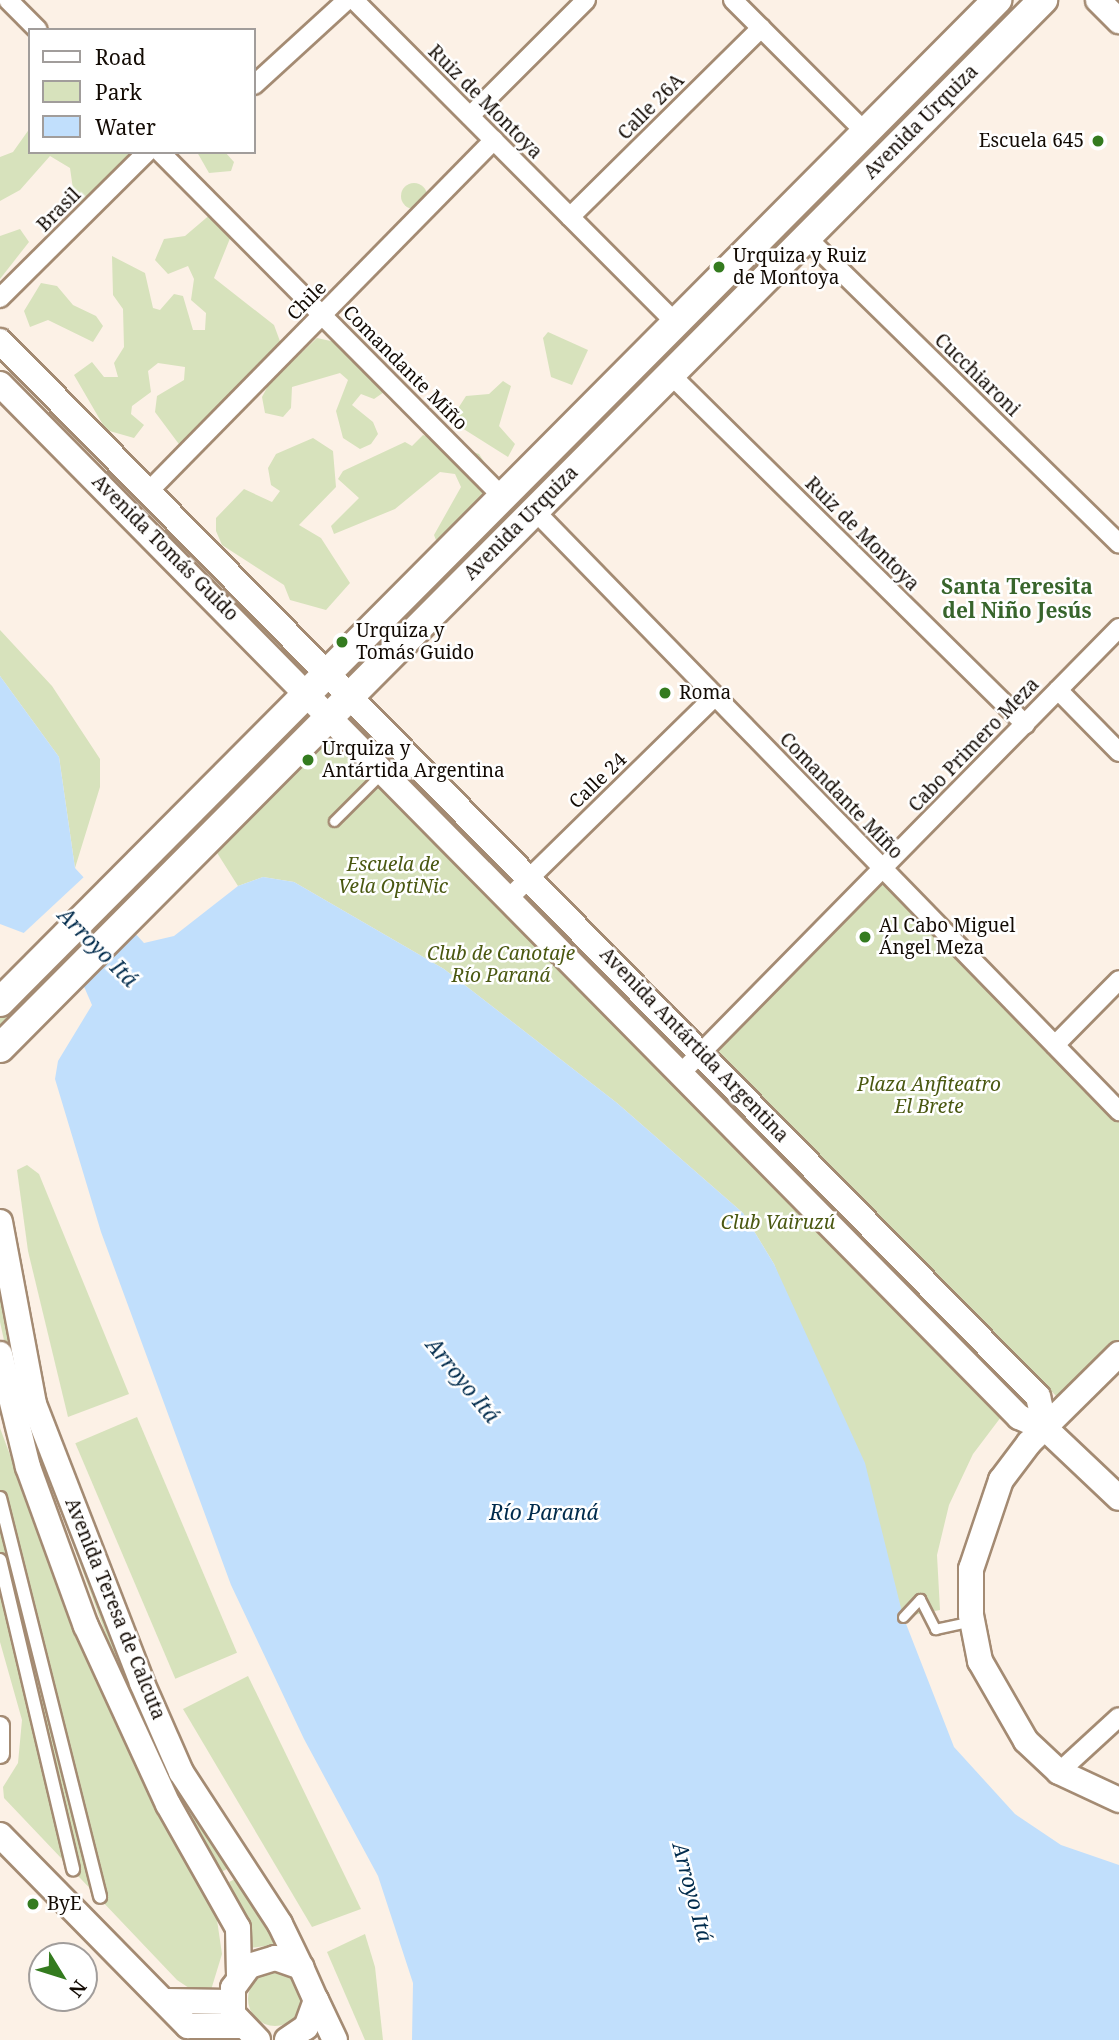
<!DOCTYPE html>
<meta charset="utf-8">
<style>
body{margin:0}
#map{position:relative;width:1119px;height:2040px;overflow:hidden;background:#fcf1e6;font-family:"Noto Serif",serif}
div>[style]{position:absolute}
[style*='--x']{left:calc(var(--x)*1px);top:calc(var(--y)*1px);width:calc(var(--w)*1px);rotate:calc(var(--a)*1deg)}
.green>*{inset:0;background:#d7e2bc;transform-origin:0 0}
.round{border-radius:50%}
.water>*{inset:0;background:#c1dffc}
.pier>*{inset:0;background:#fcf1e6;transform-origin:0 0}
.roads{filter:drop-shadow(2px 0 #a48b73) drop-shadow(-2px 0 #a48b73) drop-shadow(0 2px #a48b73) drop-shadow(0 -2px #a48b73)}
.service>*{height:9px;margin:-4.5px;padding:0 4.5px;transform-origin:4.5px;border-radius:4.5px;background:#fff}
.pedestrian>*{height:12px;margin:-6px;padding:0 6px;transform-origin:6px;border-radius:6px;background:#fff}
.minor>*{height:18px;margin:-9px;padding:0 9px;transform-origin:9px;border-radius:9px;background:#fff}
.secondary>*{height:24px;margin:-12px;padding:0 12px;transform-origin:12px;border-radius:12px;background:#fff}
.primary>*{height:28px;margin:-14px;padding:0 14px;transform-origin:14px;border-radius:14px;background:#fff}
.dots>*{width:19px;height:19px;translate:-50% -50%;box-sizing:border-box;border:4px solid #fff;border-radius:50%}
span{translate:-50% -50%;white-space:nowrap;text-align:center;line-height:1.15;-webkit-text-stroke:5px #fff;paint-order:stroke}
.street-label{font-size:19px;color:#130b04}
.poi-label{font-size:19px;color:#130b04}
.right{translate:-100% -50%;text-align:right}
.left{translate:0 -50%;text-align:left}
.park-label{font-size:19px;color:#4a5811;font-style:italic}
.neighbourhood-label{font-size:21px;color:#38652c;font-weight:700}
.water-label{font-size:21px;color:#002b4c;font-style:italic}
.legend{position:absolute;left:28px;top:28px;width:228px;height:126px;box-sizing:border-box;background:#fff;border:2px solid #a19d9b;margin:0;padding:9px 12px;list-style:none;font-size:21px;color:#130b04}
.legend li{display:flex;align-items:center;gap:14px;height:35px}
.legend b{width:35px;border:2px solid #a19d9b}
.north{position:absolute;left:28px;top:1942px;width:70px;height:70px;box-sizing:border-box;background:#fff;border:2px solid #a19d9b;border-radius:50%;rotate:128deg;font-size:19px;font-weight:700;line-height:28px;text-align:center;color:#130b04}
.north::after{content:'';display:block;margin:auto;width:24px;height:32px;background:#347b1f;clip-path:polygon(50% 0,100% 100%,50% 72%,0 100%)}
</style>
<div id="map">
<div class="green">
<i style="clip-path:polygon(30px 128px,30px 152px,142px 152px,87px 201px,75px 203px,70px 168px,50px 156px,20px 190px,0 201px,0 157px,13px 152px)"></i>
<i style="clip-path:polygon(197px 152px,225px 152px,234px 162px,231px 171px,209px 173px)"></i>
<i class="round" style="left:401px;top:183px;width:26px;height:26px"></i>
<i style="clip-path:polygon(212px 213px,233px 231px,214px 278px,274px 325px,281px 344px,278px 359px,197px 456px,187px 455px,155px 412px,157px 396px,184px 380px,185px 367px,158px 363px,148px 371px,151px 392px,132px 406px,131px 414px,144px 425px,134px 438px,106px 430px,74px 375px,92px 362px,104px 377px,118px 377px,114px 363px,124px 347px,123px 309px,113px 295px,112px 256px,145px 273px,153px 308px,160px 310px,174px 294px,183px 296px,193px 330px,205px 330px,206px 313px,191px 300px,194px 279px,188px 266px,168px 274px,155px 260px,164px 239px,185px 236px)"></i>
<i style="clip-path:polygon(20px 229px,29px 242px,0 279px,0 236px)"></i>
<i style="clip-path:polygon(41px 283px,57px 286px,73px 305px,96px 316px,103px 326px,93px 342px,48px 320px,30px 327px,24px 311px)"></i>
<i style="clip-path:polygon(548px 332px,588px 350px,572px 385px,551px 377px,543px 338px)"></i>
<i style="clip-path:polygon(317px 338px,367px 349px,385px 367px,387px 390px,374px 399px,361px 394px,352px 405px,373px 422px,378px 434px,371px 444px,360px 449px,343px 438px,336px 411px,348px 380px,340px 373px,292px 387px,291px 408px,283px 417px,265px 413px,262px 397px,270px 382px)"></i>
<i style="clip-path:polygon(503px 381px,511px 386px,499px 426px,515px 444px,508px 457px,462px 428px,457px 410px,466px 396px,489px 394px)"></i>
<i style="clip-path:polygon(423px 435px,479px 454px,492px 474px,491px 496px,439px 548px,434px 535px,461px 487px,455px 474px,440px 472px,395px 509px,334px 534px,331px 526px,359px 498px,338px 479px,343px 471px,405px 442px,412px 446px)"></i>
<i style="clip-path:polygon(313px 438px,333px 451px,336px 487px,299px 525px,321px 538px,350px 583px,326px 610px,290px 600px,284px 585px,222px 545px,216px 531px,216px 518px,244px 489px,272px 502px,280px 491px,271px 485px,268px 468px,276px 454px)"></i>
<i style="clip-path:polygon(0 630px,52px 686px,100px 759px,100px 787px,75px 868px,59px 757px,0 676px)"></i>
<i style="clip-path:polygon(332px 737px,1001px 1417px,973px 1454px,949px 1505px,937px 1555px,940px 1610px,903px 1617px,888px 1561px,774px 1264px,743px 1213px,617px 1103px,444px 969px,294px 882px,263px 877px,238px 886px,214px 848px)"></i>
<i style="clip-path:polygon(881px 878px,1119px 1119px,1119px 1346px,1062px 1402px,711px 1046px)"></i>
<i style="clip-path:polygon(25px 992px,31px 1000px,0 1031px,0 1018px)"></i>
<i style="clip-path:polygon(27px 1165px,39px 1174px,129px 1394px,68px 1417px,28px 1251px,17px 1170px)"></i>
<i style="clip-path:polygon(0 1275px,138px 1699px,131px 1703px,13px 1381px,0 1322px)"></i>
<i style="left:137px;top:1417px;width:256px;height:67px;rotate:67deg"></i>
<i style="clip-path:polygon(0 1428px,88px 1664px,217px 1920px,222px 1954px,211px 1990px,195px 1992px,177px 1980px,4px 1798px,3px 1787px,18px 1763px,22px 1720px,0 1642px)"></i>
<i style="clip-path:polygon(248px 1676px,361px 1909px,312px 1927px,183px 1709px)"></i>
<i style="clip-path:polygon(143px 1711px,190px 1805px,227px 1869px,221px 1872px,186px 1809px,136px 1715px)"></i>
<i style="clip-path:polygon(235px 1879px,274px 1942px,273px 1945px,249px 1948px,247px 1920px,229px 1882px)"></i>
<i style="clip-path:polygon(365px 1934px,375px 1967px,383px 2040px,365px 2040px,327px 1952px)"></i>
<i class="round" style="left:248px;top:1972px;width:54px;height:54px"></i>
</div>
<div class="water">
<i style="clip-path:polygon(0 676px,59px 757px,75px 868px,144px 943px,174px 936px,238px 886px,263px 877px,294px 882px,444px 969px,617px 1103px,743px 1213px,774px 1264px,865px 1463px,903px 1616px,954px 1747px,1015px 1814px,1061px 1845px,1119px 1865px,1119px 2040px,412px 2040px,413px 1983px,378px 1876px,304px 1739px,231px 1585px,101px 1232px,55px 1079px,58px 1061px,92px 1005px,82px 982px,29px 935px,0 924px)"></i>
</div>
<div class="pier">
<i style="left:86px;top:875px;width:76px;height:87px;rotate:47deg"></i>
</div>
<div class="roads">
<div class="service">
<i style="--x:334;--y:821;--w:68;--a:-45"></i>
<i style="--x:903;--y:1617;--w:25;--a:-47"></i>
<i style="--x:920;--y:1599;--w:34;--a:63"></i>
<i style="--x:935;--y:1629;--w:35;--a:-12"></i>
</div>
<div class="pedestrian">
<i style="--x:0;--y:1498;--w:411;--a:75.9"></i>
<i style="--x:0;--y:1560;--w:318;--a:76.7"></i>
</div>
<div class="minor">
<i style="--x:8;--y:0;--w:42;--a:45"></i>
<i style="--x:354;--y:0;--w:455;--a:45.1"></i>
<i style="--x:733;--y:0;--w:187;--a:45"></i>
<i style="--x:254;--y:85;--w:126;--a:-42.4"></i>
<i style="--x:470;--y:116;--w:164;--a:-45"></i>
<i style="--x:160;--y:152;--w:485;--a:45.2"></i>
<i style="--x:570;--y:217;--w:269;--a:-44.7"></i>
<i style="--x:806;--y:237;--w:438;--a:44.4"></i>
<i style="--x:0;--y:298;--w:207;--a:-44.8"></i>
<i style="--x:670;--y:374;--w:499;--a:44.6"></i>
<i style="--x:149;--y:491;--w:492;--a:-45.5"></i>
<i style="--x:534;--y:510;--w:839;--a:45.77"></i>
<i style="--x:1058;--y:690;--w:87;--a:45.5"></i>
<i style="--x:510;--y:897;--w:287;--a:-44.4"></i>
<i style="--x:1055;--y:1045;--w:91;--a:-45.4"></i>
<i style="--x:682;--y:1072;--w:623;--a:-45.46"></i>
<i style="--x:0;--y:1726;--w:28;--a:90"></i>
<i style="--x:1059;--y:1772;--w:81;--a:-42.5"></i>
</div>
<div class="secondary">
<i style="--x:1098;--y:0;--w:30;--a:45"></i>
<i style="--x:0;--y:341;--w:1481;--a:45.49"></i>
<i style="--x:1038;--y:1397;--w:33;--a:76"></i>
<i style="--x:0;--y:384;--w:1451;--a:45.39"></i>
<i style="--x:1019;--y:1417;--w:30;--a:24"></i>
<i style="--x:1046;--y:1429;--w:100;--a:43.4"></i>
<i style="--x:0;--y:1222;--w:185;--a:79.4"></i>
<i style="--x:34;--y:1404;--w:299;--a:68.8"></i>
<i style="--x:142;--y:1683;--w:97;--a:66.3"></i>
<i style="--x:181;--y:1772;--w:181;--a:56.9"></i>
<i style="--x:280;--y:1924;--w:48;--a:64"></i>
<i style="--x:0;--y:1354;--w:116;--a:76.1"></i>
<i style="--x:28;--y:1467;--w:169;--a:70"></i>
<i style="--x:86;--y:1626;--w:196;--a:65.3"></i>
<i style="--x:168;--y:1804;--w:142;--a:60.6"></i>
<i style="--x:238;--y:1928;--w:48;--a:88.8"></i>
<i style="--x:1119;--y:1354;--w:127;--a:135.3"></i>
<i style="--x:1029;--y:1443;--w:46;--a:127.1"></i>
<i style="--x:1001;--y:1480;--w:94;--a:108.6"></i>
<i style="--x:971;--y:1569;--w:46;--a:90"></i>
<i style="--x:971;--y:1615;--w:47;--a:78.9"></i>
<i style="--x:980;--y:1661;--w:92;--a:60.1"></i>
<i style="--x:1026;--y:1741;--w:45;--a:43.2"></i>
<i style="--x:1059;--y:1772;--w:66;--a:25"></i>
<i style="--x:0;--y:1835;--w:268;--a:45.5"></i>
<i style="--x:188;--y:2026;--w:52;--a:0"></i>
<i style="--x:316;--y:2000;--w:44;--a:64.6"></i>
<i style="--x:165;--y:2001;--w:66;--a:0.9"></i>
<i style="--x:258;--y:2040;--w:36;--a:-134"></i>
<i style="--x:233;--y:2014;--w:26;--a:-90"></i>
<i style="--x:233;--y:1988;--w:27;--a:-54"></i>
<i style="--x:249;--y:1966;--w:27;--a:-17"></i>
<i style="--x:275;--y:1958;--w:28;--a:19"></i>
<i style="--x:301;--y:1967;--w:36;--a:66"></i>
<i style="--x:316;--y:2000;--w:29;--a:110"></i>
<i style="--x:306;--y:2027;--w:23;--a:146"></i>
</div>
<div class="primary">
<i style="--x:0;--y:1002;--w:1414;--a:-45.14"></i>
<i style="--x:0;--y:1048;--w:1479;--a:-45.14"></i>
</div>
</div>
<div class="dots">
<i style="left:1098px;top:141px;background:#347b1f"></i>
<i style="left:719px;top:267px;background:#347b1f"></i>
<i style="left:342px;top:642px;background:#347b1f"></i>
<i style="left:665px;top:693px;background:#347b1f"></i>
<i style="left:308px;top:760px;background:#347b1f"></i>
<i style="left:865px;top:937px;background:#347b1f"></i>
<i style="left:33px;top:1904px;background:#347b1f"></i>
</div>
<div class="street-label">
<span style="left:485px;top:102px;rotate:45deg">Ruiz de Montoya</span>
<span style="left:651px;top:107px;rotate:-45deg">Calle 26A</span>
<span style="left:921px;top:122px;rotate:-45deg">Avenida Urquiza</span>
<span style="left:59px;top:210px;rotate:-45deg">Brasil</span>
<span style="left:307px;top:301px;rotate:-45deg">Chile</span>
<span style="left:405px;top:368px;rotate:45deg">Comandante Miño</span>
<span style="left:977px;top:375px;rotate:44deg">Cucchiaroni</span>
<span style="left:521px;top:523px;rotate:-45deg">Avenida Urquiza</span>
<span style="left:862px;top:534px;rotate:45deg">Ruiz de Montoya</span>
<span style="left:165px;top:548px;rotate:45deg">Avenida Tomás Guido</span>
<span style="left:974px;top:745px;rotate:-46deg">Cabo Primero Meza</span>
<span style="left:598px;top:781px;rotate:-44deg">Calle 24</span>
<span style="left:841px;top:796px;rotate:46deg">Comandante Miño</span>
<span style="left:694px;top:1045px;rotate:46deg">Avenida Antártida Argentina</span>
<span style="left:115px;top:1609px;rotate:68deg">Avenida Teresa de Calcuta</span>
</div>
<div class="poi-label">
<span class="right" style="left:1084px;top:141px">Escuela 645</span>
<span class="left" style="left:733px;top:267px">Urquiza y Ruiz<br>de Montoya</span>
<span class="left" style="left:356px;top:642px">Urquiza y<br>Tomás Guido</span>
<span class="left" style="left:679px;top:693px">Roma</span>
<span class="left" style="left:322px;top:760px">Urquiza y<br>Antártida Argentina</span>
<span class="left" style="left:879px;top:937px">Al Cabo Miguel<br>Ángel Meza</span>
<span class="left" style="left:47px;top:1904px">ByE</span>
</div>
<div class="park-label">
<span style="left:393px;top:876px">Escuela de<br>Vela OptiNic</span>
<span style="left:501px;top:965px">Club de Canotaje<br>Río Paraná</span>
<span style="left:929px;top:1096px">Plaza Anfiteatro<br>El Brete</span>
<span style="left:778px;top:1223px">Club Vairuzú</span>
</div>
<div class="neighbourhood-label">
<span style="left:1017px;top:598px">Santa Teresita<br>del Niño Jesús</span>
</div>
<div class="water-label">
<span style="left:98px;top:947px;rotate:45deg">Arroyo Itá</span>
<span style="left:463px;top:1380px;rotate:51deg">Arroyo Itá</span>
<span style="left:544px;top:1512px">Río Paraná</span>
<span style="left:693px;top:1892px;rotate:75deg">Arroyo Itá</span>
</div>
<ul class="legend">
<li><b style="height:9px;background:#fff"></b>Road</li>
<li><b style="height:19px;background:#d7e2bc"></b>Park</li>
<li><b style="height:19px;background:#c1dffc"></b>Water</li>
</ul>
<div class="north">N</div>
</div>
